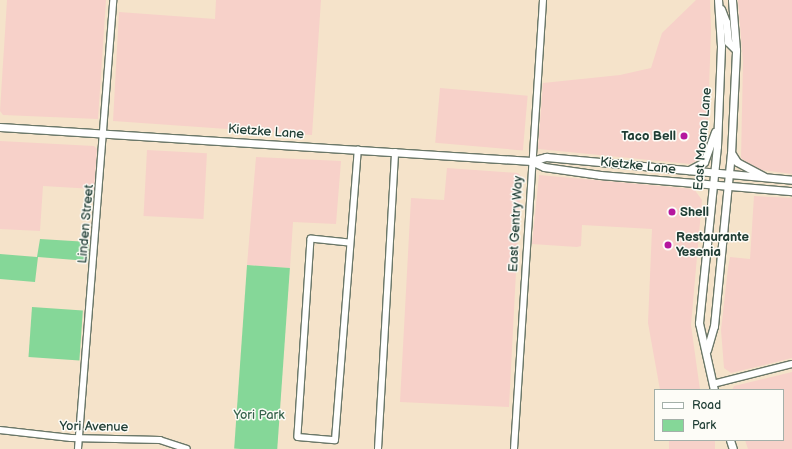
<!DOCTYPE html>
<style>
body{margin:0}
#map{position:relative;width:792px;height:449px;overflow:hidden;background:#f5e3ca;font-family:"Balsamiq Sans",sans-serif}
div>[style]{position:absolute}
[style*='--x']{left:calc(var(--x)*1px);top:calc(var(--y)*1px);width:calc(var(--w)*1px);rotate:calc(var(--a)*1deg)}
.built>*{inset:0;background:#f7d1c9;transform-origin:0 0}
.green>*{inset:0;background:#85d798;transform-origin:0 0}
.roads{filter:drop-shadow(1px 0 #6a7768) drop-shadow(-1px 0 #6a7768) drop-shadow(0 1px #6a7768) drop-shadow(0 -1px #6a7768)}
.minor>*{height:5.5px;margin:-2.75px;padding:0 2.75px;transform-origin:2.75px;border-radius:2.75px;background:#fff}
.major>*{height:7px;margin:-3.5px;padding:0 3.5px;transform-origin:3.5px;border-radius:3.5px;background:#fff}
.dots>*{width:11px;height:11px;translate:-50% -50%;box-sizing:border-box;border:2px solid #fdfcf7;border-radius:50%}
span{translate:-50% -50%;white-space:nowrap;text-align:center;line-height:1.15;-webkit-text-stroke:3px #fdfcf7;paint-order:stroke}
.street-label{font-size:13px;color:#1f3d34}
.poi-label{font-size:13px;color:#1f3d34;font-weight:700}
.right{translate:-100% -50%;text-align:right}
.left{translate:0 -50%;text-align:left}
.park-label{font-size:13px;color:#38644d}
.legend{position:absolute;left:654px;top:389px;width:130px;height:52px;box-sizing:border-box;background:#fdfcf7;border:1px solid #a4b0a9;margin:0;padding:5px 7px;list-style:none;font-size:12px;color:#1f3d34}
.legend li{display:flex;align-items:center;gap:8px;height:20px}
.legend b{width:20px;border:1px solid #a4b0a9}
</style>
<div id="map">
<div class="built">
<i style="clip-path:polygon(7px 0,106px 0,98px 119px,3px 115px,0 111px)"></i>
<i style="clip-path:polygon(216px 0,321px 0,312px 135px,113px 121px,119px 12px,215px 19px)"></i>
<i style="clip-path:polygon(696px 0,710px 0,711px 29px,708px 120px,700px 159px,690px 164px,538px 149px,543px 83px,620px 75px,651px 68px,662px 33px)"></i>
<i style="clip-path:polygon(738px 0,792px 0,792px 174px,755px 169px,741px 158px,743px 62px)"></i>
<i style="left:440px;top:88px;width:88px;height:55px;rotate:5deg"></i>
<i style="clip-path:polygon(0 141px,94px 146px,97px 149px,94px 189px,43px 186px,40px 231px,0 229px)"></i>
<i style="left:147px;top:150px;width:60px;height:66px;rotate:3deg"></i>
<i style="clip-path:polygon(256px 157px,341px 161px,336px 224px,293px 222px,290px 268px,247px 265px)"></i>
<i style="clip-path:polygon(447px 168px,518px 173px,521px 176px,509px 407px,400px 402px,411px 198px,444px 200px)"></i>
<i style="clip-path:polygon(539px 175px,694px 189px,702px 200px,691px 325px,700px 390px,660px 390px,648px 323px,652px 229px,582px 225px,581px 246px,577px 247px,532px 244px)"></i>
<i style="clip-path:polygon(754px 196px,792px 198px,792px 358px,731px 373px,724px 368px,721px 330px,728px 268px,730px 257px,750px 259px)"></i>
<i style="clip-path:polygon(792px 372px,792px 449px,748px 449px,745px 440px,783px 440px,783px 390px,732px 390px,734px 386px)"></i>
<i style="left:669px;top:440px;width:46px;height:9px"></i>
</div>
<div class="green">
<i style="clip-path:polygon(40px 239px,89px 242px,88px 261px,38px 257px,35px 282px,0 279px,0 254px,37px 257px)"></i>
<i style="left:247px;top:265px;width:43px;height:184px;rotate:4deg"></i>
<i style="left:32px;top:307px;width:51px;height:50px;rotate:4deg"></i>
</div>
<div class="roads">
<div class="minor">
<i style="--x:349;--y:243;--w:38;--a:-174"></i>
<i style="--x:311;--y:239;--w:198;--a:93.8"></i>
<i style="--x:298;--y:437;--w:37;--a:5"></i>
<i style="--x:335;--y:440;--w:291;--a:-85.5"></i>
<i style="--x:713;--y:384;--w:81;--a:-14.2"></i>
<i style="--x:0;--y:430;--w:71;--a:6.4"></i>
<i style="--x:71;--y:438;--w:89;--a:1.3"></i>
<i style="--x:160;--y:440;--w:28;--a:18"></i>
<i style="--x:78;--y:449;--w:450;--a:-85.5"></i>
<i style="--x:378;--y:449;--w:297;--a:-86.7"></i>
<i style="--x:514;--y:449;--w:450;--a:-86.3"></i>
</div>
<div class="major">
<i style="--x:721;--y:9;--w:14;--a:69"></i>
<i style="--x:726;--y:22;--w:20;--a:84"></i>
<i style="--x:728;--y:42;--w:11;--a:45"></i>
<i style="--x:0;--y:127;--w:532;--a:3.66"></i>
<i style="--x:531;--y:161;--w:16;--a:-15"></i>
<i style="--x:546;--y:157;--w:247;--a:5.3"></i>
<i style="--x:732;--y:154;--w:9;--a:58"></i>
<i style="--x:737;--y:162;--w:30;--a:28"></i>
<i style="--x:531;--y:161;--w:14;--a:25"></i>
<i style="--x:544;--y:167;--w:57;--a:8.1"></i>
<i style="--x:600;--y:175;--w:193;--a:4.8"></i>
<i style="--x:689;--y:170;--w:17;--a:-28"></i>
<i style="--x:704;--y:162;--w:32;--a:-70"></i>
<i style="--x:707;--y:350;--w:25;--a:-74"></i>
<i style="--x:714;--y:326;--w:173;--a:-84.4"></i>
<i style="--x:731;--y:154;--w:104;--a:-87.2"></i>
<i style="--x:736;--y:50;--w:50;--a:-94.6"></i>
<i style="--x:714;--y:390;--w:69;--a:-102.6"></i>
<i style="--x:699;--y:323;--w:178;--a:-84.2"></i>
<i style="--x:717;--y:146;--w:100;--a:-87.7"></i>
<i style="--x:721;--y:46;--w:46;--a:-93.7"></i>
<i style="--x:730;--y:440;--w:9;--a:72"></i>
</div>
</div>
<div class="dots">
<i style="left:684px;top:136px;background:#b5179e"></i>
<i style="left:672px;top:212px;background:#b5179e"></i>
<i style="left:668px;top:245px;background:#b5179e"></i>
</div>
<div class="street-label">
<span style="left:266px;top:132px;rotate:4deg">Kietzke Lane</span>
<span style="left:703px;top:139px;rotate:-85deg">East Moana Lane</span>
<span style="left:638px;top:166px;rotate:6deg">Kietzke Lane</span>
<span style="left:86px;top:224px;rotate:-85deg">Linden Street</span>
<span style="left:516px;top:224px;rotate:-87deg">East Gentry Way</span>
<span style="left:94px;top:427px;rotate:1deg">Yori Avenue</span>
</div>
<div class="poi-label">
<span class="right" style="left:676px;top:136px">Taco Bell</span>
<span class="left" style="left:680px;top:212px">Shell</span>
<span class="left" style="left:676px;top:245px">Restaurante<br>Yesenia</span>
</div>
<div class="park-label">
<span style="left:259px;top:415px">Yori Park</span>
</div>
<ul class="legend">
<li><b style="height:5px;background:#fff"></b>Road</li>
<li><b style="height:11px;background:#85d798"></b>Park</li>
</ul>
</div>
